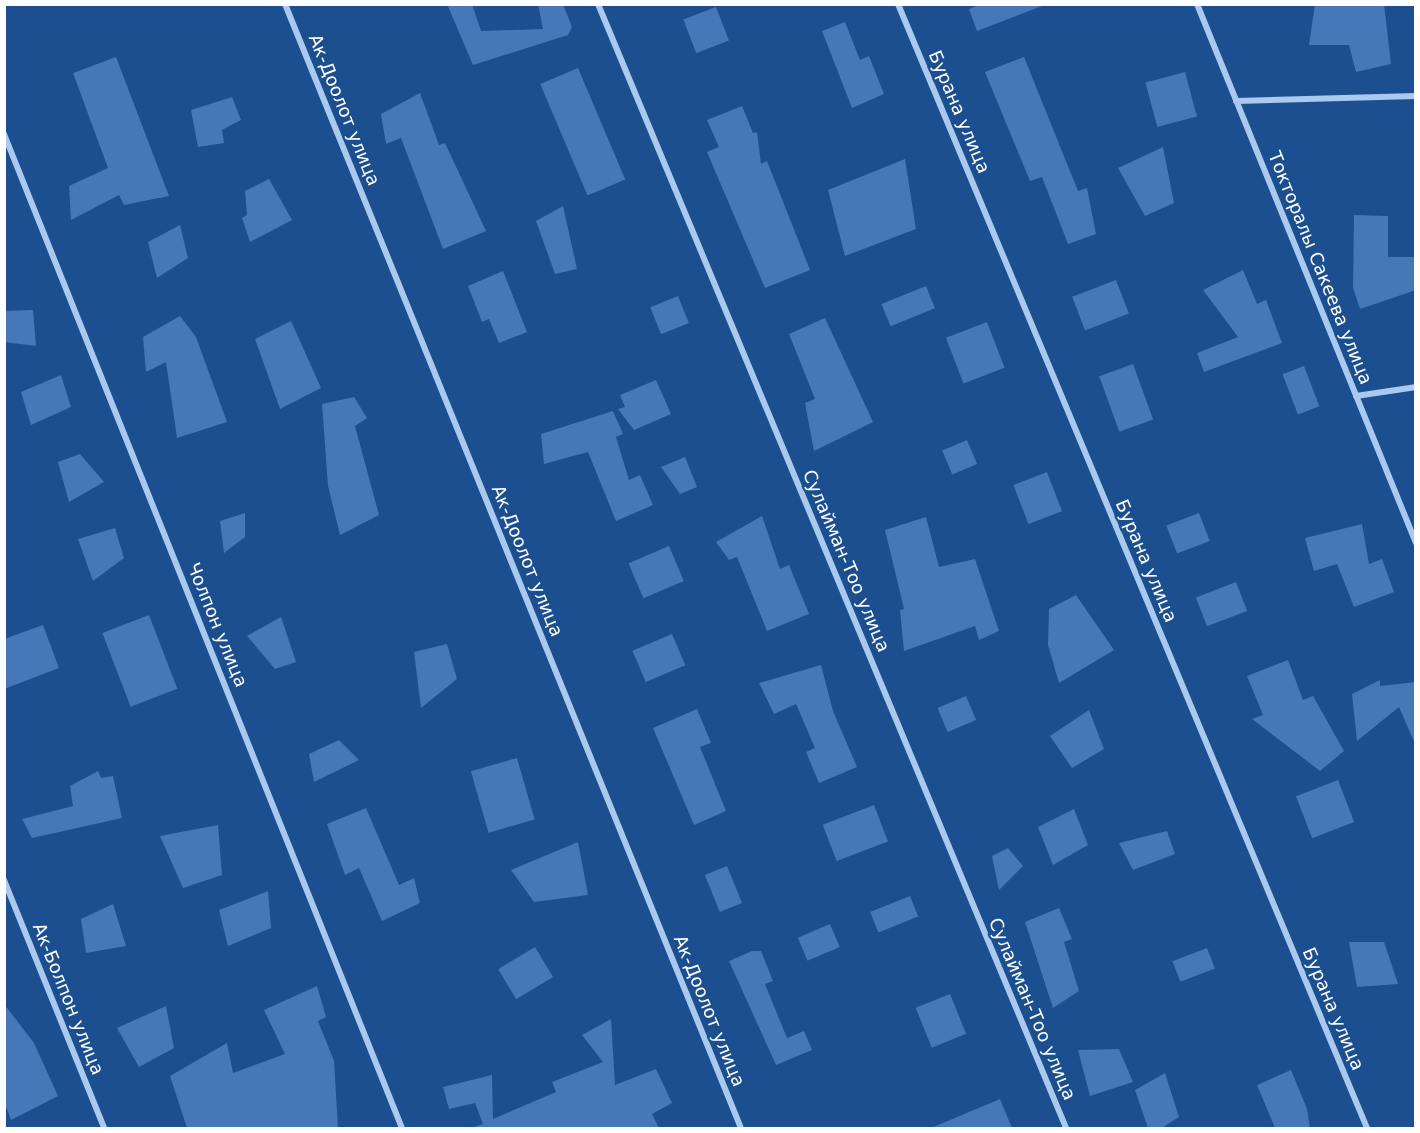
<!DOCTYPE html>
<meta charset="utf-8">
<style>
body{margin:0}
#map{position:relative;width:1420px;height:1133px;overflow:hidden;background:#1b4f8f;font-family:"DejaVu Sans",sans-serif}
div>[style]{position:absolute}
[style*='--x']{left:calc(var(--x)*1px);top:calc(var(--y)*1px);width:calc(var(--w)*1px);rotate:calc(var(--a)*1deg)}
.building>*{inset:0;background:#4478b7;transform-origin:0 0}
.minor>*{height:6px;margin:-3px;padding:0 3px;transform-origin:3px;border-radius:3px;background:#a9c9ee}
span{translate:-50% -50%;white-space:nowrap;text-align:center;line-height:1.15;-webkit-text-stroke:4.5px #1b4f8f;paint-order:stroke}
.street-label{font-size:18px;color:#fff}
.frame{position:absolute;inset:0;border:6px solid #fff;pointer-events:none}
</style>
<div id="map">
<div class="building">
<i style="clip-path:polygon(447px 4px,472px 4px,481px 31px,543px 29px,538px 4px,563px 4px,572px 27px,568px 35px,473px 65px)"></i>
<i style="clip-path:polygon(981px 4px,1042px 4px,1042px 6px,977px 31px,969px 9px)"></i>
<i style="clip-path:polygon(1315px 4px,1384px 4px,1391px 64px,1356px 72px,1349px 45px,1309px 45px)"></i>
<i style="left:716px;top:7px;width:36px;height:35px;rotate:69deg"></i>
<i style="clip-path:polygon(845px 22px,860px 60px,869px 56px,884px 94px,852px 108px,822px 31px)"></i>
<i style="clip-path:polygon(116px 57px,169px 196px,124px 205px,119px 195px,71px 220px,69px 186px,108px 168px,73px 73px)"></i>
<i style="clip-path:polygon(1024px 57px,1078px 191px,1087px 188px,1096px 234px,1068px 244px,1042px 177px,1030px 181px,985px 72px)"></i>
<i style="left:578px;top:68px;width:121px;height:41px;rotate:67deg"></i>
<i style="left:1185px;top:72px;width:46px;height:41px;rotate:75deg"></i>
<i style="clip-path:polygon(420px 93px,439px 145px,445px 143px,486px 231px,443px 249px,401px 138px,386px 144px,381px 114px)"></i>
<i style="clip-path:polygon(232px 97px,241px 120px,222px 130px,224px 143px,198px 147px,191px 110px)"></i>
<i style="clip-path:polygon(742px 106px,753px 133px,757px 132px,761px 164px,767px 161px,810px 270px,765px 288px,707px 152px,719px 147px,707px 120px)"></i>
<i style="clip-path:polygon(1163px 147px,1174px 203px,1145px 216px,1118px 168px)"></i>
<i style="clip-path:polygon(905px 159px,916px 229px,845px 256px,828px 190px)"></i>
<i style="clip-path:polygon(269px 179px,292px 220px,250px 242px,242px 218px,247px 215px,245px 191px)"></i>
<i style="clip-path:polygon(563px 206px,577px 269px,555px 274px,536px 221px)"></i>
<i style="clip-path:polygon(1354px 215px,1388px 216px,1388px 257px,1416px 257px,1416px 290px,1360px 309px,1353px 288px)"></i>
<i style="clip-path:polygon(180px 225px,188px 258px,157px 278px,148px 242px)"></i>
<i style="clip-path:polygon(1243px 270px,1257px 304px,1266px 300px,1282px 343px,1204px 372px,1197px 353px,1238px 337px,1203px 290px)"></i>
<i style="clip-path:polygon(503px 271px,527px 332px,499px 343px,489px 319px,482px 322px,468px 286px)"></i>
<i style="left:1116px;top:280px;width:36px;height:47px;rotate:69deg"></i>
<i style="left:926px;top:286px;width:24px;height:48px;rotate:68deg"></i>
<i style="left:678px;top:296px;width:29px;height:30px;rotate:68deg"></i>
<i style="clip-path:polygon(33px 310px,36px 346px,4px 342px,4px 311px)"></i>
<i style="clip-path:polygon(180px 316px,196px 337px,227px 422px,177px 438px,166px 362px,146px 372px,143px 337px)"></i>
<i style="clip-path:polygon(825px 318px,873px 422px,814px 451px,805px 403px,815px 399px,789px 334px)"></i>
<i style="clip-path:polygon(291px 321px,321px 388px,280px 409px,255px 339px)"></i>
<i style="left:987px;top:322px;width:49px;height:44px;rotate:69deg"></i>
<i style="left:1133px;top:364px;width:59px;height:36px;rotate:70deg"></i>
<i style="left:1304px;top:366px;width:43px;height:23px;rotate:69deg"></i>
<i style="clip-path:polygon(61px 375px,71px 407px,31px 425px,21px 392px)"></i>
<i style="clip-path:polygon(656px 380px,671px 414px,634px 430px,618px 409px,625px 407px,620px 395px)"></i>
<i style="clip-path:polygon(354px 397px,367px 418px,355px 426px,379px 515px,340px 535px,328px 486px,322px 404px)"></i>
<i style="clip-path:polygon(613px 411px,623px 434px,616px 437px,629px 480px,640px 475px,653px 505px,616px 521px,588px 452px,544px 464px,541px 434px)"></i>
<i style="left:967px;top:440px;width:26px;height:27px;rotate:67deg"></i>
<i style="clip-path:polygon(80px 454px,104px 482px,69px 502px,58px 462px)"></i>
<i style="clip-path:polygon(685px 457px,697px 487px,680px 494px,661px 467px)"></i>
<i style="left:1047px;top:472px;width:42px;height:36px;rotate:69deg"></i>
<i style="clip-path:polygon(245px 513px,245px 537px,224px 553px,220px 521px)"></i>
<i style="left:1199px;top:513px;width:30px;height:35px;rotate:69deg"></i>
<i style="clip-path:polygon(762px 516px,780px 569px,789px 565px,809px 614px,767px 631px,737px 557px,729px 560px,716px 542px)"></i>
<i style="clip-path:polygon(926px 517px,939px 567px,975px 559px,999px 631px,979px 640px,975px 626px,904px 651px,900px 610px,904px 609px,885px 530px)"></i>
<i style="clip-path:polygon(1362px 524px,1369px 564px,1382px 559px,1394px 592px,1354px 607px,1337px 564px,1314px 571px,1305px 538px)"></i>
<i style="clip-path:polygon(115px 528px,124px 558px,93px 581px,78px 539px)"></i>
<i style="left:669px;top:546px;width:38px;height:44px;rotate:67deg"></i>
<i style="left:1236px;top:582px;width:31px;height:43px;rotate:69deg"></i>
<i style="clip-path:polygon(1076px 595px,1114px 650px,1059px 683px,1048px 645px,1049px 609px)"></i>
<i style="left:149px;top:615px;width:79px;height:50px;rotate:69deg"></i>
<i style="clip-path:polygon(281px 617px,296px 662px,275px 669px,247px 636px)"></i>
<i style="clip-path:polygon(43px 625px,59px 668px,4px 689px,4px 639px)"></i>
<i style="left:672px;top:634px;width:34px;height:43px;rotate:67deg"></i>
<i style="clip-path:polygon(447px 644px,457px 679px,421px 708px,414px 652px)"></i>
<i style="clip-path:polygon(1288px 660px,1303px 700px,1313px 696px,1344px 751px,1320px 771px,1252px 719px,1263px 715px,1247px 676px)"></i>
<i style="clip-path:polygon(821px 665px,833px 711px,857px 767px,819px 783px,806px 752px,815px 748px,796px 704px,774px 714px,759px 683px)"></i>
<i style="clip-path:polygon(1380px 680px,1380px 686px,1416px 682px,1416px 746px,1399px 707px,1357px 741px,1352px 694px)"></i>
<i style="left:966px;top:696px;width:26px;height:31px;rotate:67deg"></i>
<i style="clip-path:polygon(697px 709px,711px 743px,700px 747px,726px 811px,694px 825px,653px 728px)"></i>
<i style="clip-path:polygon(1089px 710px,1104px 749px,1072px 768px,1050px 736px)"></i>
<i style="clip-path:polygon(339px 740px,359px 760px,314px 782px,309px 754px)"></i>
<i style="left:517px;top:758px;width:64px;height:48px;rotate:74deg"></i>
<i style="clip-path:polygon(98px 771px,101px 778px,113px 776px,122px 818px,32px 838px,22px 819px,73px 806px,70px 786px)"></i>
<i style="left:1338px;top:780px;width:45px;height:45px;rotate:69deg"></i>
<i style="left:874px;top:805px;width:39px;height:55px;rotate:69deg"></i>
<i style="clip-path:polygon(366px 808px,399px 885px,414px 878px,420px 903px,382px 921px,359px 868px,345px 875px,327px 824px)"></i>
<i style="clip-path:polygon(1074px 809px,1088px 845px,1053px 865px,1038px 827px)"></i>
<i style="clip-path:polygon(218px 825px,222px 875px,183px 888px,160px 836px)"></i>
<i style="clip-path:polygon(1167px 831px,1175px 854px,1133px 870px,1119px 843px)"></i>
<i style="clip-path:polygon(578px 842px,588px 895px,534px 902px,511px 870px)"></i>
<i style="clip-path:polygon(1008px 848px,1023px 866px,999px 890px,992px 856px)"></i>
<i style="left:727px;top:866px;width:40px;height:24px;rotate:68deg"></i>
<i style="clip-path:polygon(268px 891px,271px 928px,228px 946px,219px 910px)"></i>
<i style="left:910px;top:896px;width:22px;height:43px;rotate:68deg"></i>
<i style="clip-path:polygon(113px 904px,126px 946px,86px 953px,81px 919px)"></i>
<i style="clip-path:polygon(1059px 908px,1072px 939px,1064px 942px,1079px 991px,1053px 1008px,1025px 922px)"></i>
<i style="left:830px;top:924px;width:25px;height:35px;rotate:67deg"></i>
<i style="clip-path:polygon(1349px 942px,1384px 942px,1398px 984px,1357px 987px)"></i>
<i style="left:535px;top:947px;width:35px;height:43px;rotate:59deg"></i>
<i style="left:1207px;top:948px;width:22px;height:37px;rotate:69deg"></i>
<i style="clip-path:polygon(752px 951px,761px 951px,773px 981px,765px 984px,787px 1038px,804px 1031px,812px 1050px,776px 1065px,729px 961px)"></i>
<i style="clip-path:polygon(317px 986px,326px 1017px,318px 1021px,334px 1061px,338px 1128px,187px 1128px,170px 1076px,227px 1043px,233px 1073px,285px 1054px,264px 1010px)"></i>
<i style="left:950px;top:994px;width:43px;height:37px;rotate:68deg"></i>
<i style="clip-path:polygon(4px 1004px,34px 1043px,58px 1096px,11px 1120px,4px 1101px)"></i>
<i style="clip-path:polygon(166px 1006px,174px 1048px,139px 1067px,117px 1028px)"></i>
<i style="clip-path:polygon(611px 1019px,615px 1085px,656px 1069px,672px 1103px,652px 1114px,659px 1128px,471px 1128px,483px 1124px,475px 1103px,449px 1109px,443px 1087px,492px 1075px,493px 1119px,556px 1092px,552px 1082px,603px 1062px,582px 1035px)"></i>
<i style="clip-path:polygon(1119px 1049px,1133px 1082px,1090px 1096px,1078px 1050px)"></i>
<i style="clip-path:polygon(1291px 1070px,1307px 1109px,1310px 1128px,1275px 1128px,1257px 1085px)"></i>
<i style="clip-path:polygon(1165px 1073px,1179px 1117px,1162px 1128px,1148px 1128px,1135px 1090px)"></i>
<i style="clip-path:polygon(1000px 1099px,1012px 1128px,931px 1128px)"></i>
</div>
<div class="minor">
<i style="--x:285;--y:4;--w:1213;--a:67.92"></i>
<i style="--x:598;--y:4;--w:1218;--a:67.39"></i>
<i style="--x:898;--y:4;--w:1218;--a:67.35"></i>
<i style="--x:1197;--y:4;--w:582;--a:67.89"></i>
<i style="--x:1236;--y:101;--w:180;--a:-1.6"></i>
<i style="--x:4;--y:134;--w:1071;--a:68.18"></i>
<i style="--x:1356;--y:396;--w:61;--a:-8.5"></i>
<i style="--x:4;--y:880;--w:267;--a:68"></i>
</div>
<div class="street-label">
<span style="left:344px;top:110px;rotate:68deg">Ак-Доолот улица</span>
<span style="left:959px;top:112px;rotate:67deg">Бурана улица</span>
<span style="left:1320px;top:268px;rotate:68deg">Токторалы Сакеева улица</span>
<span style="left:527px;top:561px;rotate:68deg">Ак-Доолот улица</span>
<span style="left:846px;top:561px;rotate:67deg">Сулайман-Тоо улица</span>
<span style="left:1146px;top:561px;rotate:67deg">Бурана улица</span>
<span style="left:217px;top:625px;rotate:68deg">Чолпон улица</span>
<span style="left:68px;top:999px;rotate:68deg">Ак-Болпон улица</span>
<span style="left:1032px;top:1009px;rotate:67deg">Сулайман-Тоо улица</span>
<span style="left:1333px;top:1009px;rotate:67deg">Бурана улица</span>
<span style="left:709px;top:1011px;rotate:68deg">Ак-Доолот улица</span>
</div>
<div class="frame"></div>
</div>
